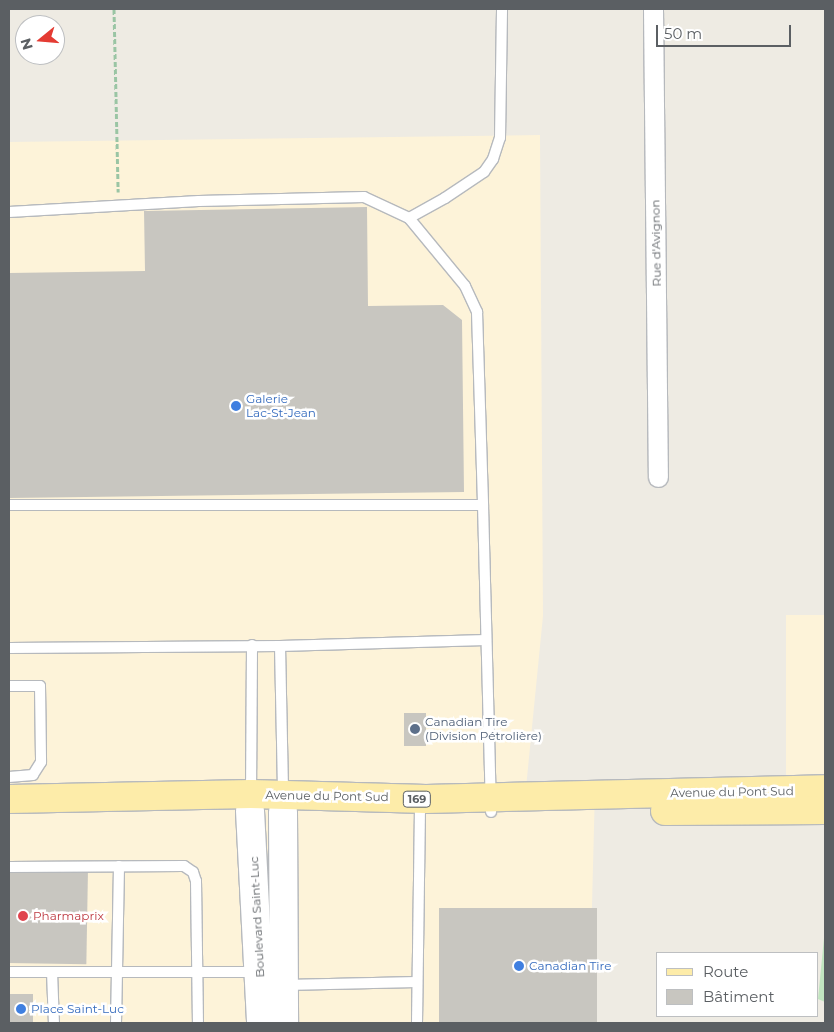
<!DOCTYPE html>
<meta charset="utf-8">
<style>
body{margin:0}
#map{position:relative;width:834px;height:1032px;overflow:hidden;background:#eeebe3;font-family:Montserrat,sans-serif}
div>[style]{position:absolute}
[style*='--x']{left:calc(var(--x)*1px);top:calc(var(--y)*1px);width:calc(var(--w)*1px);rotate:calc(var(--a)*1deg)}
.commercial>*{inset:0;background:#fdf3d9;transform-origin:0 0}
.green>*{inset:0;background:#c1e5c0}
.building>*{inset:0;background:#c8c6c0;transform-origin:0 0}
.path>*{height:3px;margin-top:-1.5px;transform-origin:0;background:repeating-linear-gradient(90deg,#9ac5a4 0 5px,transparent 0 7.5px)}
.roads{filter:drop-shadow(1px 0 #b6b9bd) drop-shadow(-1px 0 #b6b9bd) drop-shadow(0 1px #b6b9bd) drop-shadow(0 -1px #b6b9bd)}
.lane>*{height:10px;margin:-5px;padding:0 5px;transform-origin:5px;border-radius:5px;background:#fff}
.street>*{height:19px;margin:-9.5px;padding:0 9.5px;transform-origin:9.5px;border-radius:9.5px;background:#fff}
.secondary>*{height:28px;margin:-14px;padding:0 14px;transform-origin:14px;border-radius:14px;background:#fff}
.primary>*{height:28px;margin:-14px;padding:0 14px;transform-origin:14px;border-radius:14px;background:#fdeca9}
.dots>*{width:14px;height:14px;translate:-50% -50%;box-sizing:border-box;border:2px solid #fff;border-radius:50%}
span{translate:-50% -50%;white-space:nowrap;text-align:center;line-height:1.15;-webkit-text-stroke:5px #fff;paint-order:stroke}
.shield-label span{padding:1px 4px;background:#fff;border:1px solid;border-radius:4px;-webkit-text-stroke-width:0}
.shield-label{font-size:11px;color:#5b5f63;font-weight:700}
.street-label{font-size:12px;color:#5b5f63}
.shop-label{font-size:12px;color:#366cbe}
.left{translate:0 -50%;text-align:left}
.service-label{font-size:12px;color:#4e5e75}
.health-label{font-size:12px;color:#be3a42}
.frame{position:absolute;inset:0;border:10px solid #5b5f63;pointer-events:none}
.legend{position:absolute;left:656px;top:952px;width:162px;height:65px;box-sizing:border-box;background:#fff;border:1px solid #bdbfc1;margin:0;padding:6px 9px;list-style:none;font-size:15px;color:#5b5f63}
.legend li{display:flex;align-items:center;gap:10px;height:25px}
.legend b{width:25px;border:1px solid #bdbfc1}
.north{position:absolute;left:15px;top:15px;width:50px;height:50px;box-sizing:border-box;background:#fff;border:1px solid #bdbfc1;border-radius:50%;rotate:253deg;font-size:14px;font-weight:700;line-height:20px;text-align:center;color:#5b5f63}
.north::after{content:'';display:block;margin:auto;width:18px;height:22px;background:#e43b33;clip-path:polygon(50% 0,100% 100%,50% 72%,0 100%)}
.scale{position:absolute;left:656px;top:25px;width:135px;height:22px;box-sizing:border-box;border:2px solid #5b5f63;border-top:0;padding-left:6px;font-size:15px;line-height:18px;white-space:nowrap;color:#5b5f63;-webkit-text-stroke:4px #fff;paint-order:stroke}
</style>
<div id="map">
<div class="commercial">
<i style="clip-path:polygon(540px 135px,543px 616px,526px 788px,595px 788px,589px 1023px,9px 1023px,9px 142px)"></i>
<i style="left:825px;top:615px;width:165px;height:39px;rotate:90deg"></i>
</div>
<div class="green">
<i style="clip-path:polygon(825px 928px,825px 1002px,818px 999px)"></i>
</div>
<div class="building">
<i style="clip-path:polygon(367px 207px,368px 306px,443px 305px,462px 320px,464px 492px,9px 498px,9px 273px,145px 271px,144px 211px)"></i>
<i style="left:404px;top:713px;width:22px;height:33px"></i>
<i style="left:9px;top:868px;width:79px;height:95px;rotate:1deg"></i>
<i style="left:597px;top:908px;width:115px;height:158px;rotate:90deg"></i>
<i style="left:33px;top:994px;width:29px;height:24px;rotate:90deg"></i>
</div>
<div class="path">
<i style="--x:114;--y:9;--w:183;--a:88.7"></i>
</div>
<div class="roads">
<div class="lane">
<i style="--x:9;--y:212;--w:190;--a:-3.3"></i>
<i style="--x:199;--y:201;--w:165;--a:-1.4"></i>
<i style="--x:364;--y:197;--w:50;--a:25"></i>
<i style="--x:409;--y:218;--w:41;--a:-29.1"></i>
<i style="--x:445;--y:198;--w:47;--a:-33.7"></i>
<i style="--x:484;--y:172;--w:16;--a:-55"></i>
<i style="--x:493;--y:159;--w:22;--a:-72"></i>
<i style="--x:500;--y:138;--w:129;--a:-89.1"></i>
<i style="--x:409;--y:218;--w:88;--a:50.5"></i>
<i style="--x:465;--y:286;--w:29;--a:65"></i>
<i style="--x:477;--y:312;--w:193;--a:88.2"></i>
<i style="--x:9;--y:505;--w:474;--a:0"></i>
<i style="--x:483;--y:505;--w:307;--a:88.5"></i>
<i style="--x:280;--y:646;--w:148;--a:88.8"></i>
<i style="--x:9;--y:648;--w:271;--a:-0.4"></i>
<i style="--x:280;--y:646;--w:206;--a:-1.7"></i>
<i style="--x:9;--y:686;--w:31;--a:0"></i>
<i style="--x:40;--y:686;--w:76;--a:89.2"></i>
<i style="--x:41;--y:762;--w:15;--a:122"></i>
<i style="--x:33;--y:775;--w:24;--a:175"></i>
<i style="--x:251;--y:792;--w:147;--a:-89.6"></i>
<i style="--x:9;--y:867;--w:175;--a:-0.3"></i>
<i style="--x:184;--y:866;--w:11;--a:34"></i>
<i style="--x:193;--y:872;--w:9;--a:72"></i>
<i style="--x:196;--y:881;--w:142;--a:89.2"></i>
<i style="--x:9;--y:972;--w:248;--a:0"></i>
<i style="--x:52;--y:972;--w:51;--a:87.8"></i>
<i style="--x:285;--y:985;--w:132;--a:-1.3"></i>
<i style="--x:116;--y:1023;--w:157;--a:-88.9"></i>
<i style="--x:417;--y:1023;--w:212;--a:-89.2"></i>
</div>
<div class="street">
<i style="--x:653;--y:9;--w:468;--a:89.4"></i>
</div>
<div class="secondary">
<i style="--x:250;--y:811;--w:212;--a:87"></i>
<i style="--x:283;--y:812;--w:211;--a:89.7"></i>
</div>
<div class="primary">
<i style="--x:9;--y:799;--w:242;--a:-1.2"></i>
<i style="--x:251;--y:794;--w:175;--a:1.6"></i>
<i style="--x:426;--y:799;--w:399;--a:-1.4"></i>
<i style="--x:665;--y:811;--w:160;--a:-0.4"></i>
</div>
</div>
<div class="dots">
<i style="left:236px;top:406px;background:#3f7fe0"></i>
<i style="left:415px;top:729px;background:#5c6f8a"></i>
<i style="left:23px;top:916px;background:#e0444e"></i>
<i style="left:519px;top:966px;background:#3f7fe0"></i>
<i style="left:21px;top:1009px;background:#3f7fe0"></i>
</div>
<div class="shield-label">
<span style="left:417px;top:799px">169</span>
</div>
<div class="street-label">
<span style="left:656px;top:243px;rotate:-91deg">Rue d'Avignon</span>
<span style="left:732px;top:792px;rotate:-1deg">Avenue du Pont Sud</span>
<span style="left:327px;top:796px;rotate:1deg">Avenue du Pont Sud</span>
<span style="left:257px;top:917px;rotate:-93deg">Boulevard Saint-Luc</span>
</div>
<div class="shop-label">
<span class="left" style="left:246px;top:406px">Galerie<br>Lac-St-Jean</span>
<span class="left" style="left:529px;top:966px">Canadian Tire</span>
<span class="left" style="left:31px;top:1009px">Place Saint-Luc</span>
</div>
<div class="service-label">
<span class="left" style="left:425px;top:729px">Canadian Tire<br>(Division Pétrolière)</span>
</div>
<div class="health-label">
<span class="left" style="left:33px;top:916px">Pharmaprix</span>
</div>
<div class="frame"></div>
<ul class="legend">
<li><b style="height:6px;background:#fdeca9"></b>Route</li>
<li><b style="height:14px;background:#c8c6c0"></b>Bâtiment</li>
</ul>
<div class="north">N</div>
<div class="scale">50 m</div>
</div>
